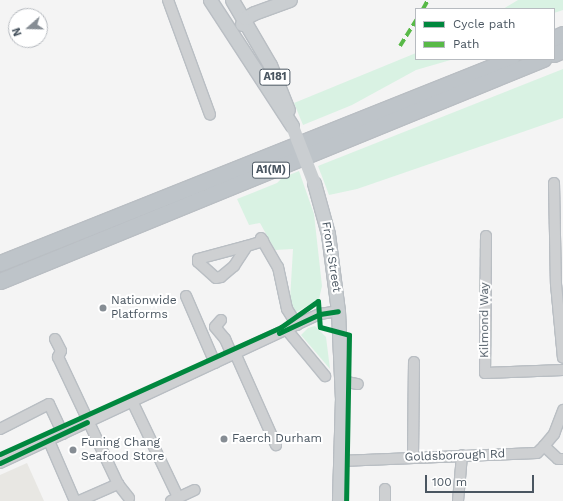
<!DOCTYPE html>
<style>
body{margin:0}
#map{position:relative;width:563px;height:501px;overflow:hidden;background:#f4f4f4;font-family:"Work Sans",sans-serif}
div>[style]{position:absolute}
[style*='--x']{left:calc(var(--x)*1px);top:calc(var(--y)*1px);width:calc(var(--w)*1px);rotate:calc(var(--a)*1deg)}
.commercial>*{inset:0;background:#e8e7e3}
.green>*{inset:0;background:#d9f2e3}
.roads{filter:drop-shadow(1px 0 #b9bec3) drop-shadow(-1px 0 #b9bec3) drop-shadow(0 1px #b9bec3) drop-shadow(0 -1px #b9bec3)}
.minor>*{height:10px;margin:-5px;padding:0 5px;transform-origin:5px;border-radius:5px;background:#ced0d2}
.major>*{height:13px;margin:-6.5px;padding:0 6.5px;transform-origin:6.5px;border-radius:6.5px;background:#caced1}
.highway>*{height:15px;margin:-7.5px;padding:0 7.5px;transform-origin:7.5px;border-radius:7.5px;background:#bec4c9}
.major-bridge>*{height:13px;margin:-6.5px;padding:0 6.5px;transform-origin:6.5px;border-radius:6.5px;background:#caced1}
.quiet>*{height:4px;margin-top:-2px;transform-origin:0;background:repeating-linear-gradient(90deg,#58b947 0 8px,transparent 0 12px)}
.cycleway>*{height:5px;margin:-2.5px;padding:0 2.5px;transform-origin:2.5px;border-radius:2.5px;background:#00873e}
.dots>*{width:11px;height:11px;translate:-50% -50%;box-sizing:border-box;border:2px solid #fff;border-radius:50%}
span{translate:-50% -50%;white-space:nowrap;text-align:center;line-height:1.15;-webkit-text-stroke:4px #fff;paint-order:stroke}
.shield-label span{padding:1px 3px;background:#fff;border:1px solid;border-radius:3px;-webkit-text-stroke-width:0}
.shield-label{font-size:11px;color:#4a5661;font-weight:700}
.street-label{font-size:12px;color:#4a5661}
.poi-label{font-size:12px;color:#4a5661}
.left{translate:0 -50%;text-align:left}
.legend{position:absolute;left:415px;top:8px;width:140px;height:52px;box-sizing:border-box;background:#fff;border:1px solid #b7bbc0;margin:0;padding:5px 7px;list-style:none;font-size:12px;color:#4a5661}
.legend li{display:flex;align-items:center;gap:8px;height:20px}
.legend b{width:20px;border:1px solid #b7bbc0}
.north{position:absolute;left:8px;top:8px;width:40px;height:40px;box-sizing:border-box;background:#fff;border:1px solid #b7bbc0;border-radius:50%;rotate:250deg;font-size:11px;font-weight:700;line-height:16px;text-align:center;color:#4a5661}
.north::after{content:'';display:block;margin:auto;width:14px;height:18px;background:#868d94;clip-path:polygon(50% 0,100% 100%,50% 72%,0 100%)}
.scale{position:absolute;left:425px;top:475px;width:109px;height:18px;box-sizing:border-box;border:2px solid #4a5661;border-top:0;padding-left:5px;font-size:12px;line-height:14px;white-space:nowrap;color:#4a5661;-webkit-text-stroke:3px #fff;paint-order:stroke}
</style>
<div id="map">
<div class="commercial">
<i style="clip-path:polygon(27px 463px,44px 501px,0 501px,0 475px)"></i>
</div>
<div class="green">
<i style="clip-path:polygon(518px 0,563px 0,563px 10px,554px 13px,554px 9px,503px 9px)"></i>
<i style="clip-path:polygon(416px 53px,416px 59px,454px 59px,416px 70px,352px 105px,303px 125px,294px 103px)"></i>
<i style="clip-path:polygon(563px 69px,563px 118px,357px 189px,329px 195px,318px 166px)"></i>
<i style="clip-path:polygon(299px 171px,314px 214px,322px 286px,319px 299px,295px 313px,290px 300px,293px 249px,275px 250px,260px 223px,249px 225px,237px 199px,277px 183px,282px 178px)"></i>
<i style="clip-path:polygon(315px 326px,326px 337px,330px 369px,301px 335px,308px 328px)"></i>
</div>
<div class="roads">
<div class="minor">
<i style="--x:168;--y:0;--w:122;--a:69.9"></i>
<i style="--x:554;--y:183;--w:101;--a:88.9"></i>
<i style="--x:556;--y:284;--w:74;--a:84.6"></i>
<i style="--x:486;--y:236;--w:137;--a:90.4"></i>
<i style="--x:485;--y:373;--w:78;--a:-2.2"></i>
<i style="--x:261;--y:238;--w:34;--a:60"></i>
<i style="--x:278;--y:267;--w:43;--a:77.9"></i>
<i style="--x:287;--y:309;--w:19;--a:58"></i>
<i style="--x:247;--y:246;--w:24;--a:123"></i>
<i style="--x:234;--y:266;--w:17;--a:140"></i>
<i style="--x:221;--y:277;--w:5;--a:169"></i>
<i style="--x:216;--y:278;--w:24;--a:-138"></i>
<i style="--x:198;--y:262;--w:3;--a:-90"></i>
<i style="--x:198;--y:259;--w:51;--a:-14.9"></i>
<i style="--x:247;--y:246;--w:17;--a:-17"></i>
<i style="--x:186;--y:296;--w:73;--a:66.6"></i>
<i style="--x:221;--y:320;--w:9;--a:131"></i>
<i style="--x:215;--y:327;--w:16;--a:50"></i>
<i style="--x:225;--y:339;--w:17;--a:66"></i>
<i style="--x:287;--y:330;--w:60;--a:50.4"></i>
<i style="--x:55;--y:339;--w:13;--a:63"></i>
<i style="--x:61;--y:351;--w:7;--a:117"></i>
<i style="--x:58;--y:357;--w:140;--a:64.7"></i>
<i style="--x:118;--y:484;--w:18;--a:52"></i>
<i style="--x:235;--y:353;--w:101;--a:66"></i>
<i style="--x:342;--y:381;--w:16;--a:11"></i>
<i style="--x:132;--y:401;--w:106;--a:64.4"></i>
<i style="--x:0;--y:429;--w:55;--a:-27"></i>
<i style="--x:49;--y:404;--w:33;--a:65"></i>
<i style="--x:49;--y:441;--w:65;--a:66.6"></i>
<i style="--x:544;--y:446;--w:16;--a:-50"></i>
<i style="--x:554;--y:434;--w:26;--a:-69"></i>
<i style="--x:413;--y:457;--w:95;--a:-89.4"></i>
<i style="--x:340;--y:461;--w:197;--a:-2.3"></i>
<i style="--x:537;--y:453;--w:10;--a:-45"></i>
<i style="--x:544;--y:446;--w:19;--a:43"></i>
<i style="--x:558;--y:459;--w:5;--a:0"></i>
<i style="--x:0;--y:463;--w:353;--a:-25"></i>
<i style="--x:320;--y:314;--w:18;--a:-9"></i>
<i style="--x:79;--y:501;--w:43;--a:-23.6"></i>
<i style="--x:171;--y:501;--w:26;--a:-25"></i>
<i style="--x:385;--y:501;--w:12;--a:-90"></i>
<i style="--x:458;--y:501;--w:46;--a:-85"></i>
</div>
<div class="major">
<i style="--x:210;--y:0;--w:150;--a:56.9"></i>
<i style="--x:232;--y:0;--w:75;--a:59.7"></i>
<i style="--x:270;--y:65;--w:48;--a:68.2"></i>
<i style="--x:242;--y:24;--w:7;--a:-63"></i>
<i style="--x:245;--y:18;--w:10;--a:-29"></i>
<i style="--x:254;--y:13;--w:38;--a:-20"></i>
<i style="--x:314;--y:183;--w:53;--a:74.6"></i>
<i style="--x:328;--y:234;--w:78;--a:82.6"></i>
<i style="--x:338;--y:311;--w:87;--a:87.4"></i>
<i style="--x:342;--y:398;--w:103;--a:91.7"></i>
</div>
<div class="highway">
<i style="--x:554;--y:38;--w:10;--a:-24"></i>
<i style="--x:554;--y:54;--w:10;--a:-24"></i>
<i style="--x:0;--y:263;--w:550;--a:-21.76"></i>
<i style="--x:0;--y:281;--w:587;--a:-22.24"></i>
</div>
</div>
<div class="major-bridge">
<i style="--x:292;--y:126;--w:61;--a:68.9"></i>
</div>
<div class="quiet">
<i style="--x:423;--y:9;--w:10;--a:-61"></i>
<i style="--x:400;--y:46;--w:31;--a:-58"></i>
</div>
<div class="cycleway">
<i style="--x:279;--y:333;--w:45;--a:-24.9"></i>
<i style="--x:320;--y:314;--w:18;--a:-9"></i>
<i style="--x:0;--y:454;--w:308;--a:-24.3"></i>
<i style="--x:281;--y:327;--w:45;--a:-35.1"></i>
<i style="--x:318;--y:301;--w:26;--a:86"></i>
<i style="--x:320;--y:327;--w:30;--a:15"></i>
<i style="--x:349;--y:335;--w:166;--a:91"></i>
<i style="--x:0;--y:463;--w:96;--a:-25.2"></i>
</div>
<div class="dots">
<i style="left:103px;top:308px;background:#868d94"></i>
<i style="left:224px;top:439px;background:#868d94"></i>
<i style="left:73px;top:450px;background:#868d94"></i>
</div>
<div class="shield-label">
<span style="left:275px;top:77px">A181</span>
<span style="left:271px;top:170px">A1(M)</span>
</div>
<div class="street-label">
<span style="left:331px;top:257px;rotate:81deg">Front Street</span>
<span style="left:485px;top:320px;rotate:-90deg">Kilmond Way</span>
<span style="left:455px;top:456px;rotate:-2deg">Goldsborough Rd</span>
</div>
<div class="poi-label">
<span class="left" style="left:111px;top:308px">Nationwide<br>Platforms</span>
<span class="left" style="left:232px;top:439px">Faerch Durham</span>
<span class="left" style="left:81px;top:450px">Funing Chang<br>Seafood Store</span>
</div>
<ul class="legend">
<li><b style="height:5px;background:#00873e"></b>Cycle path</li>
<li><b style="height:5px;background:#58b947"></b>Path</li>
</ul>
<div class="north">N</div>
<div class="scale">100 m</div>
</div>
